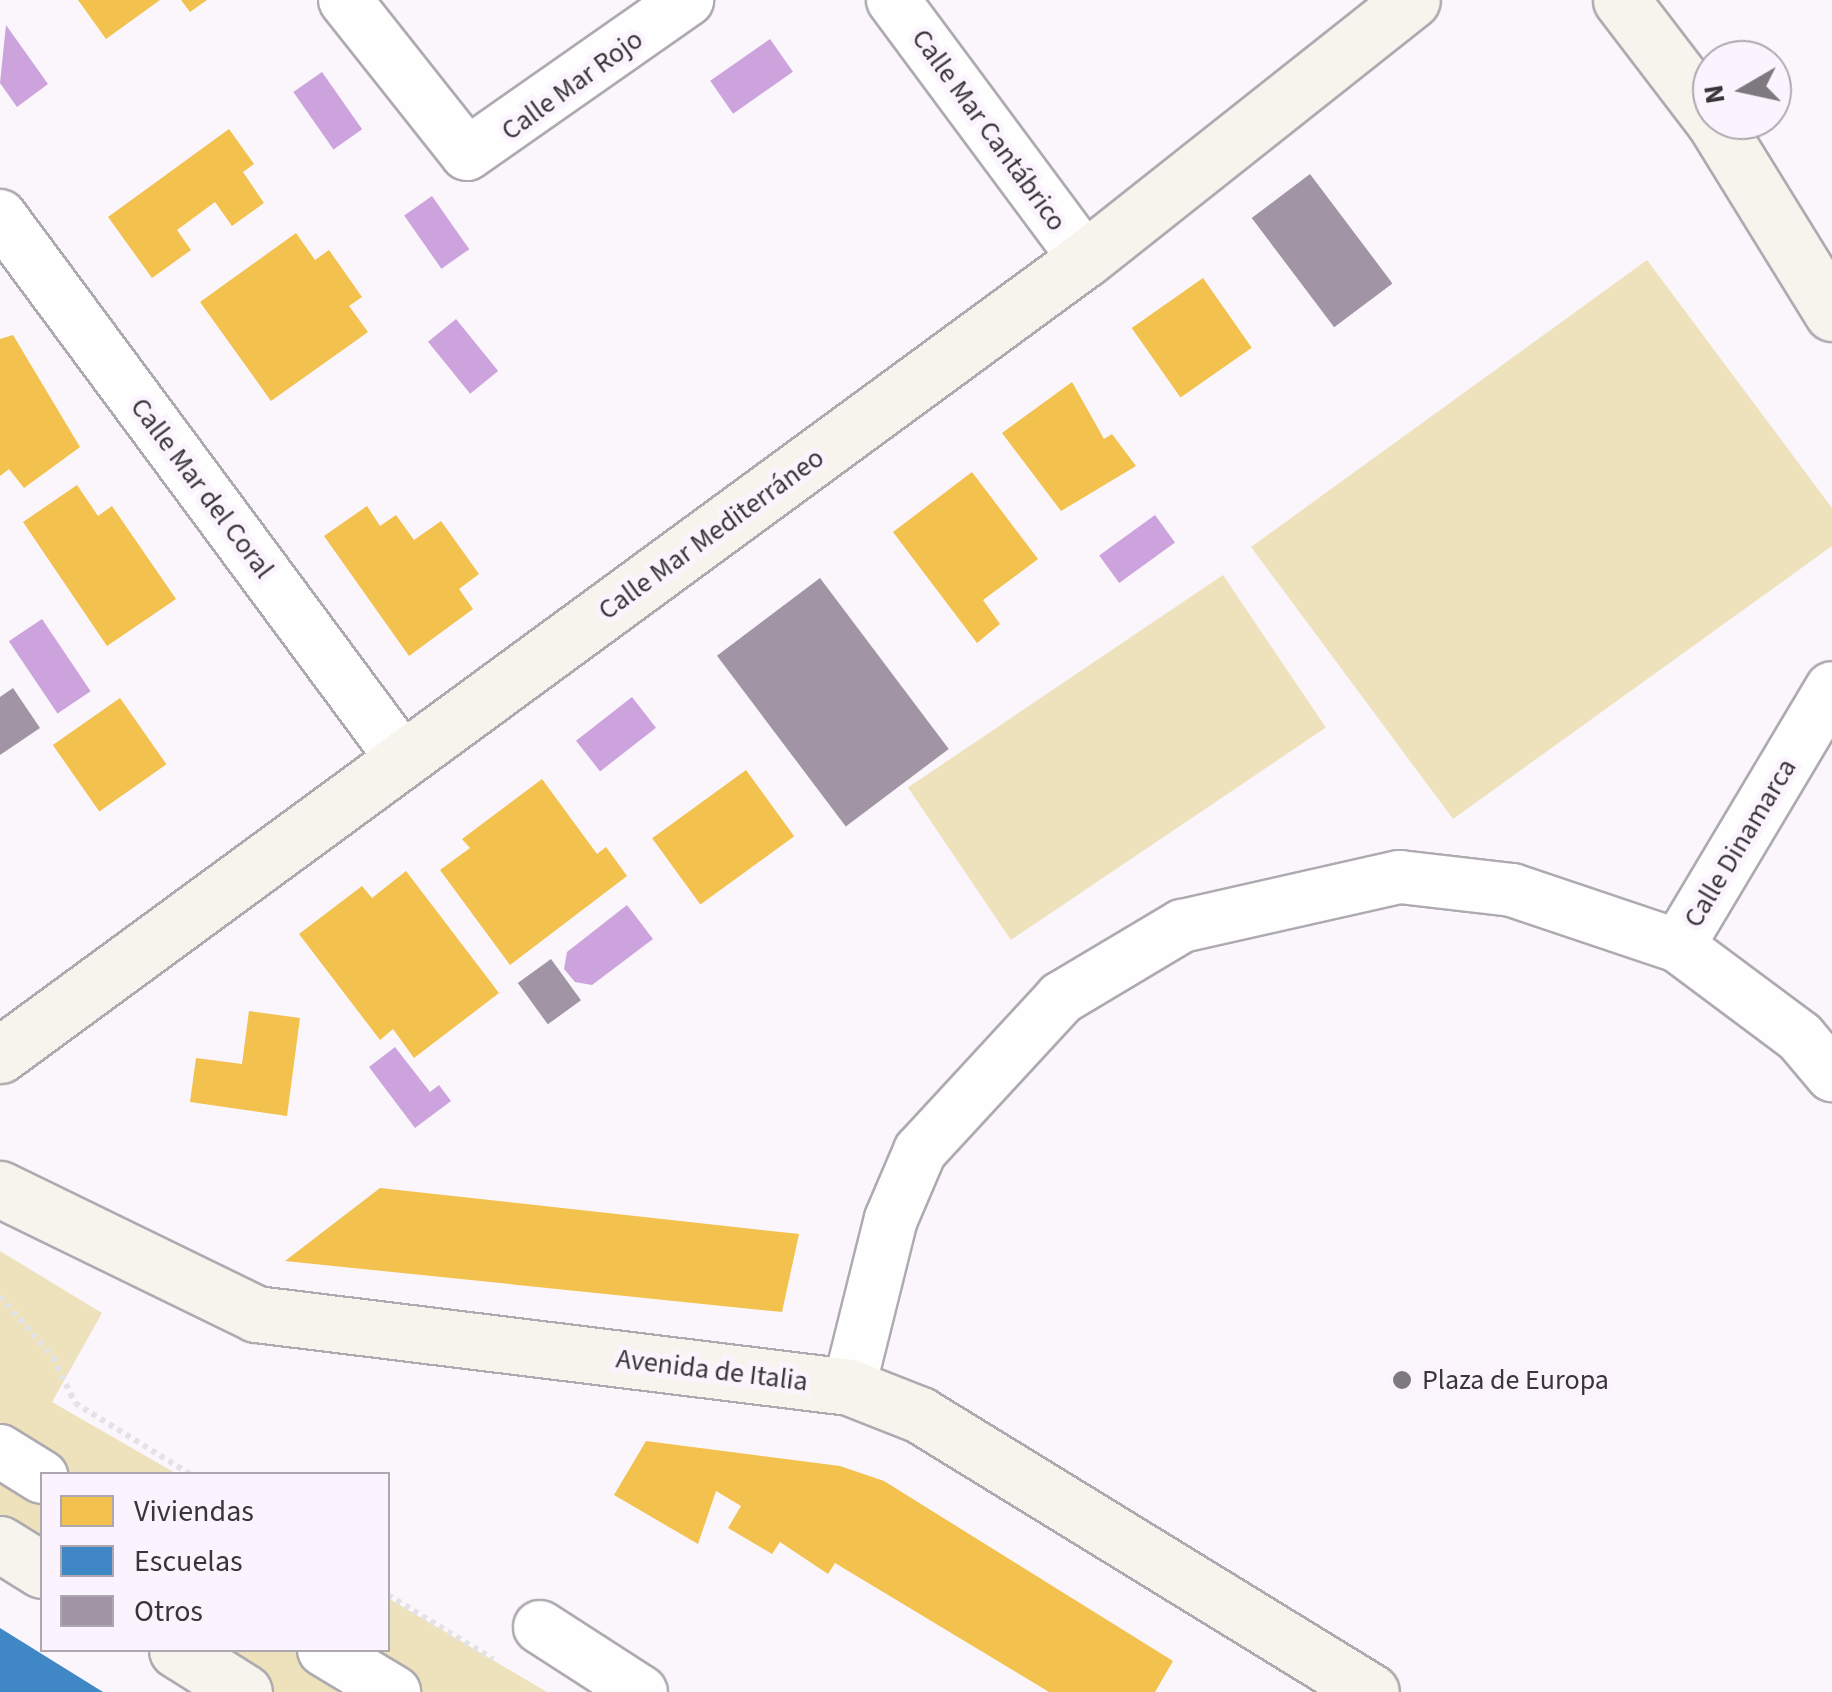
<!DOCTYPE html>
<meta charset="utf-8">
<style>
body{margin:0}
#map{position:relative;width:1832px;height:1692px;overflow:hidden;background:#faf6fc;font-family:"Source Sans 3",sans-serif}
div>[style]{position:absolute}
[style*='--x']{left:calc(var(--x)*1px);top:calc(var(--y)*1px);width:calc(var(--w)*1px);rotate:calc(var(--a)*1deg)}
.green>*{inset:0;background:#eee2bd;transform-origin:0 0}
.water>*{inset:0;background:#cca3dc;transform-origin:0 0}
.homes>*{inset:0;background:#f2c14e;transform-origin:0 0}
.schools>*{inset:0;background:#3f88c5}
.building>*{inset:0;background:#a094a5;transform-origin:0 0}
.path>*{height:6px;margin-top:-3px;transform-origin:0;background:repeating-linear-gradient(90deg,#e3e2e4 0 5px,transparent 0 10px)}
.roads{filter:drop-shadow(2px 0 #aeabb0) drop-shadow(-2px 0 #aeabb0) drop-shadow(0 2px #aeabb0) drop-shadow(0 -2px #aeabb0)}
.street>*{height:52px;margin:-26px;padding:0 26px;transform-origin:26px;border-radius:26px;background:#fefeff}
.secondary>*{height:55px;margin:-27.5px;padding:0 27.5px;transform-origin:27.5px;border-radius:27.5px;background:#f7f4ee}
.dots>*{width:28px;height:28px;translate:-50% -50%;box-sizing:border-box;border:5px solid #fbf4fe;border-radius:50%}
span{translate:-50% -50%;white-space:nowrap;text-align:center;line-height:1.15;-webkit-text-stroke:10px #fbf4fe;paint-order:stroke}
.street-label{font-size:28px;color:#39363a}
.poi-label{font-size:28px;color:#39363a}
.left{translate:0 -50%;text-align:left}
.legend{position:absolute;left:40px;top:1472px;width:350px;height:180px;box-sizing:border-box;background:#fbf4fe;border:2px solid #ada8b0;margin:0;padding:12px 18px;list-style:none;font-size:30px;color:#39363a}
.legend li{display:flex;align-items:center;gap:20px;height:50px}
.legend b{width:50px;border:2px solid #ada8b0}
.north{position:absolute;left:1692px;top:40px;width:100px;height:100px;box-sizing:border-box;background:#fbf4fe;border:2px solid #ada8b0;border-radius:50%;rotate:261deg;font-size:28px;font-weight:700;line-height:40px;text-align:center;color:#39363a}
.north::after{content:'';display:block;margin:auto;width:35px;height:45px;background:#7d797e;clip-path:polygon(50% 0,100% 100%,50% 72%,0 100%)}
</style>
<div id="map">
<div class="green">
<i style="clip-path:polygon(1647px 260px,1832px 508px,1832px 546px,1453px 819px,1251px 547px)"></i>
<i style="left:1223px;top:575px;width:184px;height:380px;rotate:56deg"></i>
<i style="clip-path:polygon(0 1251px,102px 1313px,52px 1402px,177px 1474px,42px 1474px,42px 1558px,0 1533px)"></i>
<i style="clip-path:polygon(388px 1598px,547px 1692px,271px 1692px,199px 1650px,388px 1650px)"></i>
</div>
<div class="water">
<i style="clip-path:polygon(6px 25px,48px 84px,17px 107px,0 83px)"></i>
<i style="left:770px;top:39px;width:40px;height:73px;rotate:55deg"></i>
<i style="left:322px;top:72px;width:70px;height:35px;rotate:55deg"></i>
<i style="left:432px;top:196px;width:65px;height:34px;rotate:55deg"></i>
<i style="left:456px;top:319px;width:67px;height:36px;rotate:51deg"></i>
<i style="left:1155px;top:515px;width:34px;height:69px;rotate:54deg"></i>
<i style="left:42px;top:619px;width:87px;height:40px;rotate:56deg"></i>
<i style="left:632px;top:697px;width:39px;height:71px;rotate:52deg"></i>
<i style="clip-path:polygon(627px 905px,653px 939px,592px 985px,575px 982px,564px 969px,567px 952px)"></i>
<i style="clip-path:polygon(395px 1047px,430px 1092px,439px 1085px,451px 1101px,415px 1128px,369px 1067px)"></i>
</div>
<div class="homes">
<i style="clip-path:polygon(78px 0,160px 0,106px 39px)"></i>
<i style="clip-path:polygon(181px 0,207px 0,190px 12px)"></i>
<i style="clip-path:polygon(229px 129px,254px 164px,243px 172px,264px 203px,232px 226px,215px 202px,177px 230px,191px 250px,152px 278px,108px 217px)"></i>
<i style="clip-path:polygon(296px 233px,315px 260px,329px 250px,362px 297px,349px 306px,368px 332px,271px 401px,200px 302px)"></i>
<i style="left:1203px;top:278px;width:85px;height:87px;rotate:55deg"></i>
<i style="clip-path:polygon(13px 335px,80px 447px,24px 488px,9px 469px,0 476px,0 339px)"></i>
<i style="clip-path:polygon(1072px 382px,1104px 439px,1112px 434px,1136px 466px,1061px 511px,1002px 433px)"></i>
<i style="clip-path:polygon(972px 472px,1038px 559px,983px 600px,1000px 624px,977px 643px,893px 532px)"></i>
<i style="clip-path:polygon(77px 485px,98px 516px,112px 506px,176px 599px,107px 646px,23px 522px)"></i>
<i style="clip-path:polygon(367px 506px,380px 526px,396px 515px,414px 540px,441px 521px,479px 574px,459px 589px,473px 609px,409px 656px,324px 536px)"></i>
<i style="left:120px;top:698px;width:81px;height:82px;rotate:55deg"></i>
<i style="left:746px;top:770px;width:82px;height:116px;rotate:54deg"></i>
<i style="clip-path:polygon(542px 779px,597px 854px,606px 847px,627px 876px,510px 965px,440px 870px,470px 848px,462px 839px)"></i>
<i style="clip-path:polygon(406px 871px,499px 993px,414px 1058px,393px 1029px,380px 1040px,299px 934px,362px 886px,372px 898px)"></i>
<i style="clip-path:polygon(249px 1011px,300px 1018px,287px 1116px,190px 1102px,196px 1058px,242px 1064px)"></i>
<i style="clip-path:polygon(380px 1188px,799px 1234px,782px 1312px,285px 1261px)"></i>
<i style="clip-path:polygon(646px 1441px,840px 1466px,884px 1481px,1173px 1661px,1155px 1692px,1049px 1692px,835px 1563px,828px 1574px,780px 1542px,772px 1554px,728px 1528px,741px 1506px,716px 1491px,698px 1544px,614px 1495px)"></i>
</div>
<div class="schools">
<i style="clip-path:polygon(0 1628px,103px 1692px,0 1692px)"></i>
</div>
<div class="building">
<i style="left:1310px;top:174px;width:137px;height:73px;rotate:53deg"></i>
<i style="left:820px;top:578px;width:214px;height:129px;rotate:53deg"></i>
<i style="clip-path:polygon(13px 688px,40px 728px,0 755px,0 697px)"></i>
<i style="left:551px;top:959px;width:51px;height:41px;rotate:54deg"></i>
</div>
<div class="path">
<i style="--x:0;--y:1296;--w:81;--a:49"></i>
<i style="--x:53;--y:1357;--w:51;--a:64.4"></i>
<i style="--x:75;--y:1403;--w:135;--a:31.7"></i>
<i style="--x:388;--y:1595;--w:123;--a:31.4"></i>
</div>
<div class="roads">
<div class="street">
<i style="--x:345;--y:0;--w:196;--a:51.6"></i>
<i style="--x:467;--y:154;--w:269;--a:-35"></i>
<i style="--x:893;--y:0;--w:322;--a:53.4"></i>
<i style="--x:0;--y:216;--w:678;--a:53.45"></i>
<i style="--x:1678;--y:946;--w:300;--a:-59.2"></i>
<i style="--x:849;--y:1387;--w:173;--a:-76"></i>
<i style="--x:891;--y:1219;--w:74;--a:-66.9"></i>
<i style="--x:920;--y:1151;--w:208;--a:-47.3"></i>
<i style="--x:1061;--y:998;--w:141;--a:-30.8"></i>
<i style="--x:1182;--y:926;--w:223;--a:-12.7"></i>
<i style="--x:1400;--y:877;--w:113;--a:6.6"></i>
<i style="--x:1512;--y:890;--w:175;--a:18.6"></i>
<i style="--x:1678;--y:946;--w:152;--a:36.7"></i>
<i style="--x:1800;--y:1037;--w:50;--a:49.9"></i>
<i style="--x:0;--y:1451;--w:49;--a:31.8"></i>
<i style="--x:540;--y:1627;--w:120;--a:32.8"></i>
<i style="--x:324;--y:1650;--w:82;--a:31"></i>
</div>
<div class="secondary">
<i style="--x:1621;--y:0;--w:150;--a:52.6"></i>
<i style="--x:1713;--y:120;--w:227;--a:58.3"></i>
<i style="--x:0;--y:1055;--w:1346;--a:-36.27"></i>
<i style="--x:1085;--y:259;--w:417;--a:-38.4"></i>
<i style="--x:0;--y:1189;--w:285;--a:26"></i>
<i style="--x:256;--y:1314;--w:597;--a:7.02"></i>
<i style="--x:849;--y:1387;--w:76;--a:21.5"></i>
<i style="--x:920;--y:1415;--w:529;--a:31.56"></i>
<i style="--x:0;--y:1544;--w:49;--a:31.8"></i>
<i style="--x:177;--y:1650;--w:79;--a:32.1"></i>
</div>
</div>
<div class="dots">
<i style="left:1402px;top:1380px;background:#7d797e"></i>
</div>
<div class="street-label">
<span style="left:572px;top:85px;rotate:-36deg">Calle Mar Rojo</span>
<span style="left:989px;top:130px;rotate:54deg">Calle Mar Cantábrico</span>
<span style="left:202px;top:488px;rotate:53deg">Calle Mar del Coral</span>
<span style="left:711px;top:534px;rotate:-36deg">Calle Mar Mediterráneo</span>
<span style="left:1740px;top:843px;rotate:-59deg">Calle Dinamarca</span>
<span style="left:712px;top:1370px;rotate:7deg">Avenida de Italia</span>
</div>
<div class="poi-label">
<span class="left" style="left:1422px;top:1380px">Plaza de Europa</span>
</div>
<ul class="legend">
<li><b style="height:28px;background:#f2c14e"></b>Viviendas</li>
<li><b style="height:28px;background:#3f88c5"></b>Escuelas</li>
<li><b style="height:28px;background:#a094a5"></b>Otros</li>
</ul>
<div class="north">N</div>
</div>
